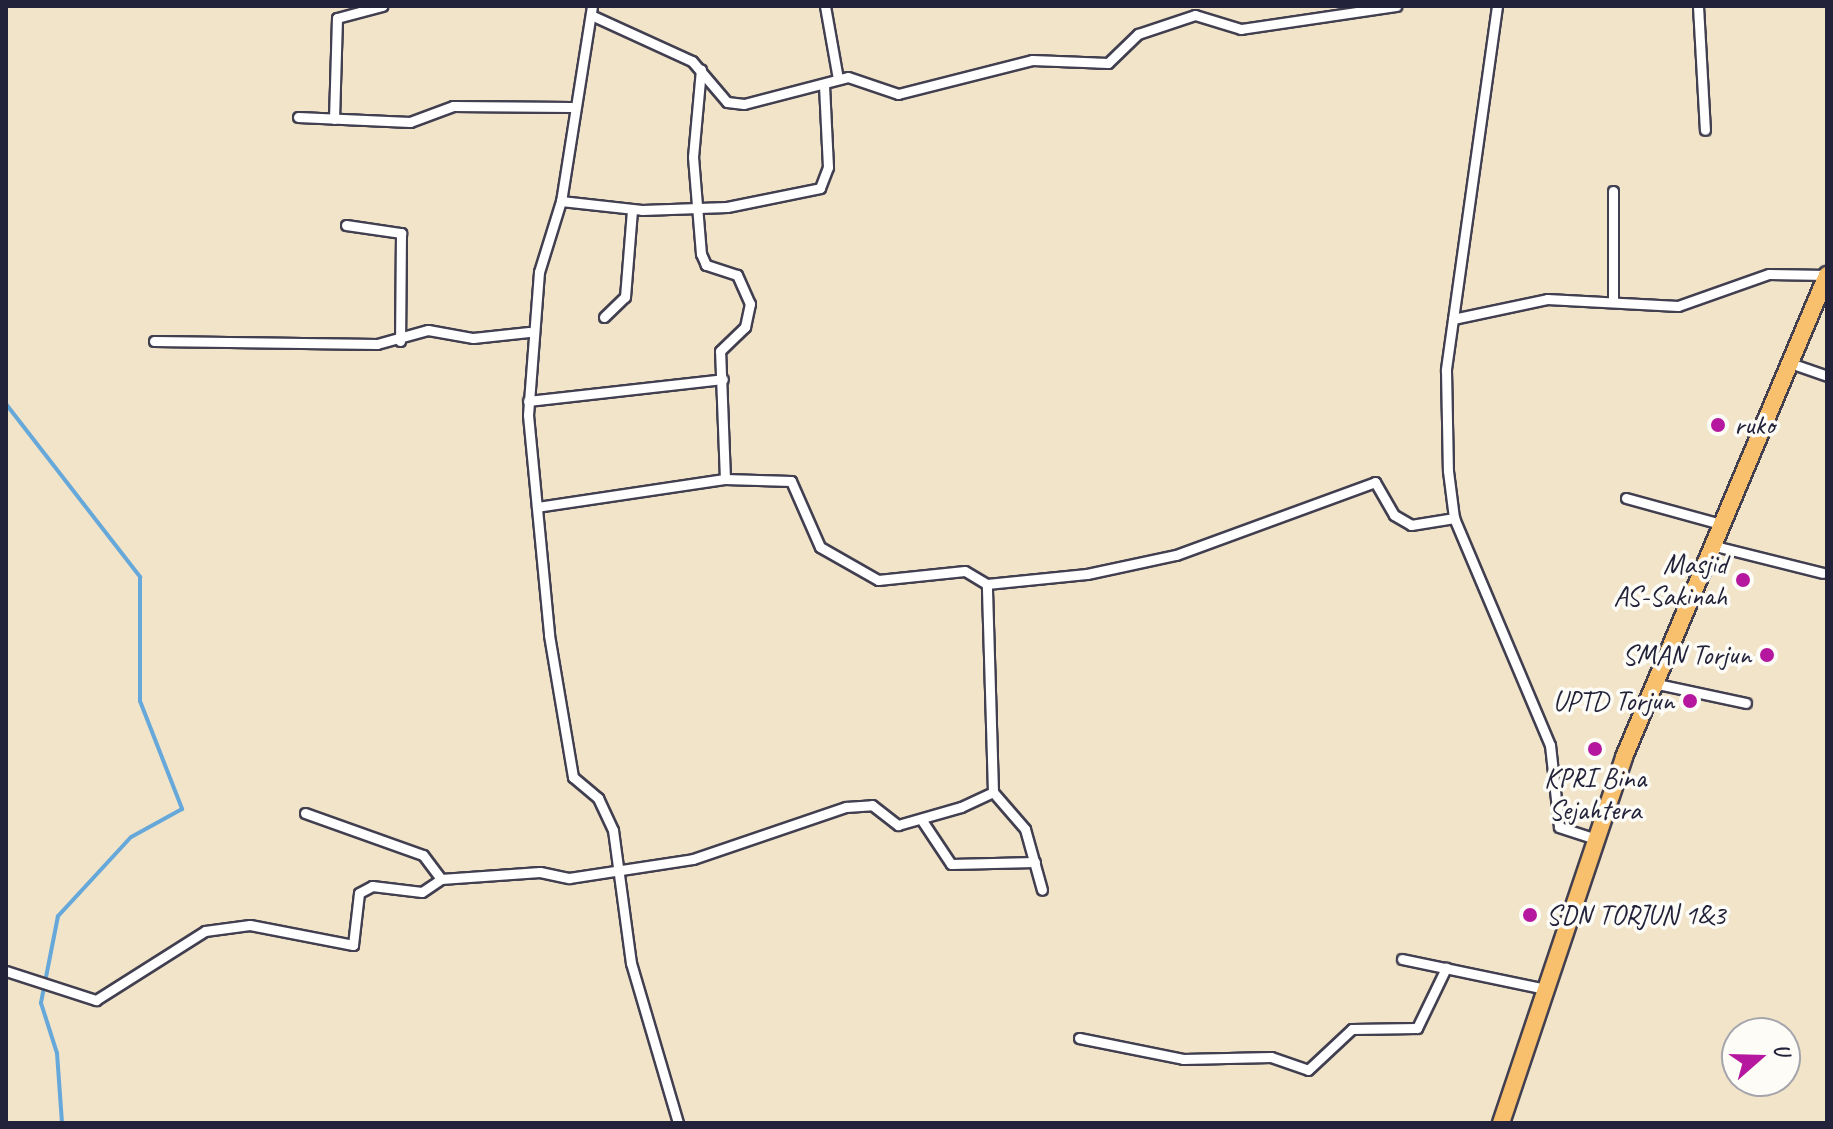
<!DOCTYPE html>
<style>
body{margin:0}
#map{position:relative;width:1833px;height:1129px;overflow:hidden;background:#f2e4c9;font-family:Caveat,sans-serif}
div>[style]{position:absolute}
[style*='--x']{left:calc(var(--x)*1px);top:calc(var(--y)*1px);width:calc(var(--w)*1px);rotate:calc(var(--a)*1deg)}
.stream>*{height:4px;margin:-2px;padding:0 2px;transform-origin:2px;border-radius:2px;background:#66a8da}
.roads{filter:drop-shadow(2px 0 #413f50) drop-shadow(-2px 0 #413f50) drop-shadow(0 2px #413f50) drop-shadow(0 -2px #413f50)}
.street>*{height:9px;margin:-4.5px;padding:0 4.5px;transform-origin:4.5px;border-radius:4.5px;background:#fff}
.highway>*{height:16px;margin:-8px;padding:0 8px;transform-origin:8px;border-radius:8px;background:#f8bf6c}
.dots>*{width:22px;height:22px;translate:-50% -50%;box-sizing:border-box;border:4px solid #fdfcf7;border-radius:50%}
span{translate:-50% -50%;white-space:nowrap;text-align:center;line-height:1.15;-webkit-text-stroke:7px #fdfcf7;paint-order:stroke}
.poi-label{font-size:28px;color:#22223b}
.left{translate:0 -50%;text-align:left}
.right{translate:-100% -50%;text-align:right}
.frame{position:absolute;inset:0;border:8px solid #22223b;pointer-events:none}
.north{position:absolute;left:1721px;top:1017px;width:80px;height:80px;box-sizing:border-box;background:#fdfcf7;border:2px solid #a5a5ac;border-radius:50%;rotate:70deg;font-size:22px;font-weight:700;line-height:32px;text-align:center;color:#22223b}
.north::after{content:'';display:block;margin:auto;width:28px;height:36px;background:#b5179e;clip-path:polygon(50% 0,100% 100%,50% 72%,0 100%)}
</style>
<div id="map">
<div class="stream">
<i style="--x:6;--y:404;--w:219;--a:52.2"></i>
<i style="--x:140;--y:577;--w:124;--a:90"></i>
<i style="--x:140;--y:701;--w:116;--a:68.7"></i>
<i style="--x:182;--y:809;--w:58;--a:151.2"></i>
<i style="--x:131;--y:837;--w:108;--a:132.7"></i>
<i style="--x:58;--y:916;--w:89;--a:101.1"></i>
<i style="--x:41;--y:1003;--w:52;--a:72.3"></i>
<i style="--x:57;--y:1053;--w:70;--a:85.9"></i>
</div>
<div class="roads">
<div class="street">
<i style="--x:592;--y:6;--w:197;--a:99"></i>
<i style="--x:561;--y:201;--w:74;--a:107.2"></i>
<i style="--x:539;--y:272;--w:143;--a:94.4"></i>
<i style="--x:528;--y:415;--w:221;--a:84.5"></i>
<i style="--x:549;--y:635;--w:144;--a:80.4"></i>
<i style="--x:573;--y:777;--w:33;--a:40"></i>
<i style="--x:598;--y:798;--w:35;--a:65"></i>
<i style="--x:613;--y:830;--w:134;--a:82.3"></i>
<i style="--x:631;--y:963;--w:167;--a:73.6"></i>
<i style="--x:825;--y:6;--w:74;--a:79.9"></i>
<i style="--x:1497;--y:6;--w:368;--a:98"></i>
<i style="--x:1446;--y:370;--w:101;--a:88.9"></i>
<i style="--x:1448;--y:471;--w:47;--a:82.7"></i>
<i style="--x:1454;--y:518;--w:246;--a:67.1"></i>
<i style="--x:1550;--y:745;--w:82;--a:83.7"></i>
<i style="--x:1559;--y:827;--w:38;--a:18"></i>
<i style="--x:1698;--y:6;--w:124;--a:86.8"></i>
<i style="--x:591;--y:15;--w:111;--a:24.5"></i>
<i style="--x:692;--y:61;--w:54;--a:49.5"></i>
<i style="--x:727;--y:102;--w:17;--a:7"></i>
<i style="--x:744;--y:104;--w:107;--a:-14.6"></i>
<i style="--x:848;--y:77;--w:53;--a:18.8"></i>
<i style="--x:898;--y:94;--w:138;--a:-14.2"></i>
<i style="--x:1032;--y:60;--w:76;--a:2.3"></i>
<i style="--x:1108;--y:63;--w:42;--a:-44"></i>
<i style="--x:1138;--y:34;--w:60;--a:-18.4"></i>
<i style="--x:1195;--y:15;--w:48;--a:16.9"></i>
<i style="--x:1241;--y:29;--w:157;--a:-8.4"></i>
<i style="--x:298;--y:117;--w:112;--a:2.6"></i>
<i style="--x:410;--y:122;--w:46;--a:-20.4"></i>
<i style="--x:453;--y:106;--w:118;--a:0.5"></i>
<i style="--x:334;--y:119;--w:101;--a:-88.3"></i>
<i style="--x:337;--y:18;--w:47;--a:-14.9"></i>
<i style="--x:561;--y:201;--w:81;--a:6.3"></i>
<i style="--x:642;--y:210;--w:85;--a:-2"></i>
<i style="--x:727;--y:207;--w:95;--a:-11.5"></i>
<i style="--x:820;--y:188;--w:22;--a:-69"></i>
<i style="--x:828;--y:167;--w:83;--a:-92.8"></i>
<i style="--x:346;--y:225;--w:56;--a:8.3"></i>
<i style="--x:401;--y:233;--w:108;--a:90.5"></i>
<i style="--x:1613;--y:300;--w:109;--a:-90"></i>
<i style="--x:604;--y:317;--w:29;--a:-44"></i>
<i style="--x:625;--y:297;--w:87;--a:-85.4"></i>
<i style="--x:1453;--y:319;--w:96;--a:-12"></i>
<i style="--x:1547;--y:299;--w:131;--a:3.1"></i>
<i style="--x:1678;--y:306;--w:96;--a:-19.4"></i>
<i style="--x:1769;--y:274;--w:58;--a:1"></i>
<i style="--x:154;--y:341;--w:223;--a:0.8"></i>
<i style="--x:377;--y:344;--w:53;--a:-15.4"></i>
<i style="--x:428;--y:330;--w:46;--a:10.1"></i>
<i style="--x:473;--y:338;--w:56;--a:-6.1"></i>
<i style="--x:1790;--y:363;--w:39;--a:19"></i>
<i style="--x:528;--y:401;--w:196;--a:-6.4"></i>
<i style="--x:725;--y:479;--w:66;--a:1.7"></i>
<i style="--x:791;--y:481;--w:72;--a:66.3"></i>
<i style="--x:820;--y:547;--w:67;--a:29.6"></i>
<i style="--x:878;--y:580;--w:87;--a:-5.9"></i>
<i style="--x:965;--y:571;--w:26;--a:31"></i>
<i style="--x:1626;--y:498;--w:94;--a:15.4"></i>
<i style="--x:537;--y:507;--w:190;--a:-8.5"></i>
<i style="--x:725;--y:479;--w:128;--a:-92.2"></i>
<i style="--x:720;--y:351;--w:35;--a:-44"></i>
<i style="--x:745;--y:327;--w:24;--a:-78"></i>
<i style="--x:750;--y:304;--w:32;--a:-114"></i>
<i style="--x:737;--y:275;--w:33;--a:-162"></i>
<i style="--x:706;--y:265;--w:12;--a:-114"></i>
<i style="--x:701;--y:254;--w:97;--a:-94.7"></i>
<i style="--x:693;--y:157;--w:88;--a:-84.8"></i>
<i style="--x:1711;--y:545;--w:115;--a:14"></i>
<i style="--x:1653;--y:683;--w:95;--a:12.1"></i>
<i style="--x:993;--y:792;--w:49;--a:49.1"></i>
<i style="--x:1025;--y:829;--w:63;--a:74.4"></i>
<i style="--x:305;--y:813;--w:125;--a:19.6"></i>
<i style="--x:423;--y:855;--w:30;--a:53"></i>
<i style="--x:921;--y:819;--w:54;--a:56.3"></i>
<i style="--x:951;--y:864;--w:84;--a:-1.4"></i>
<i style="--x:1402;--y:959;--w:147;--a:11.8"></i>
<i style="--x:6;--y:971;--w:95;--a:17.9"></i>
<i style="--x:96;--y:1000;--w:129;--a:-32.3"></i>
<i style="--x:205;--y:931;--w:45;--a:-7.6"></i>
<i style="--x:250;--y:925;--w:105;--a:11"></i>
<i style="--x:353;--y:945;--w:52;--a:-83.4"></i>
<i style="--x:359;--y:893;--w:15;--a:-28"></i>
<i style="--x:372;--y:886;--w:50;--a:6.8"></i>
<i style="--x:422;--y:892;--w:23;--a:-34"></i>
<i style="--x:441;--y:879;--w:99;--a:-4"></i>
<i style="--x:540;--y:872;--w:30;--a:12"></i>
<i style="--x:569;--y:878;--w:125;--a:-8.7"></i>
<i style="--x:693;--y:859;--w:162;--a:-18.8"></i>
<i style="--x:846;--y:807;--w:26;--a:-4"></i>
<i style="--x:872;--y:805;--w:33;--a:38"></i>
<i style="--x:898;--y:825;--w:66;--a:-15.9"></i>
<i style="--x:961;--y:807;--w:35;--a:-25"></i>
<i style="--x:993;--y:792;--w:208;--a:-91.7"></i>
<i style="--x:987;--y:584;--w:100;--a:-5.7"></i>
<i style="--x:1087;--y:574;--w:91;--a:-12.1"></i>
<i style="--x:1176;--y:555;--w:212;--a:-20.1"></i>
<i style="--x:1375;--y:482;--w:38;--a:60"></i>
<i style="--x:1394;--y:515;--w:20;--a:30"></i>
<i style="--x:1411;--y:525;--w:44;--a:-9.2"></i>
<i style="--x:1079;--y:1038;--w:106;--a:11.4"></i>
<i style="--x:1183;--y:1059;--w:88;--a:-1.3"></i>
<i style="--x:1271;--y:1057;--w:39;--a:19"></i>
<i style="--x:1308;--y:1070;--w:60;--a:-43"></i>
<i style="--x:1352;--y:1029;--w:65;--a:-0.9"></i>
<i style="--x:1417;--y:1028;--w:67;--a:-64.2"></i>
</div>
<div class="highway">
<i style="--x:1501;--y:1123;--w:386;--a:-71.4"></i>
<i style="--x:1624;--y:757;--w:523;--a:-67.16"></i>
</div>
</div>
<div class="dots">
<i style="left:1718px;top:425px;background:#b5179e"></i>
<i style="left:1743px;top:580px;background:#b5179e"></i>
<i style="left:1767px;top:655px;background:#b5179e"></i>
<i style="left:1690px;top:701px;background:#b5179e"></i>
<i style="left:1595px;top:749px;background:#b5179e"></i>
<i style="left:1530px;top:915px;background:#b5179e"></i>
</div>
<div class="poi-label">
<span class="left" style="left:1734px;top:425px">ruko</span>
<span class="right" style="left:1727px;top:580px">Masjid<br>AS-Sakinah</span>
<span class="right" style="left:1751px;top:655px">SMAN Torjun</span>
<span class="right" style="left:1674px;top:701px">UPTD Torjun</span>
<span style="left:1595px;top:794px">KPRI Bina<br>Sejahtera</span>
<span class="left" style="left:1546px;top:915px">SDN TORJUN 1&amp;3</span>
</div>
<div class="frame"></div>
<div class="north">U</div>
</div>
